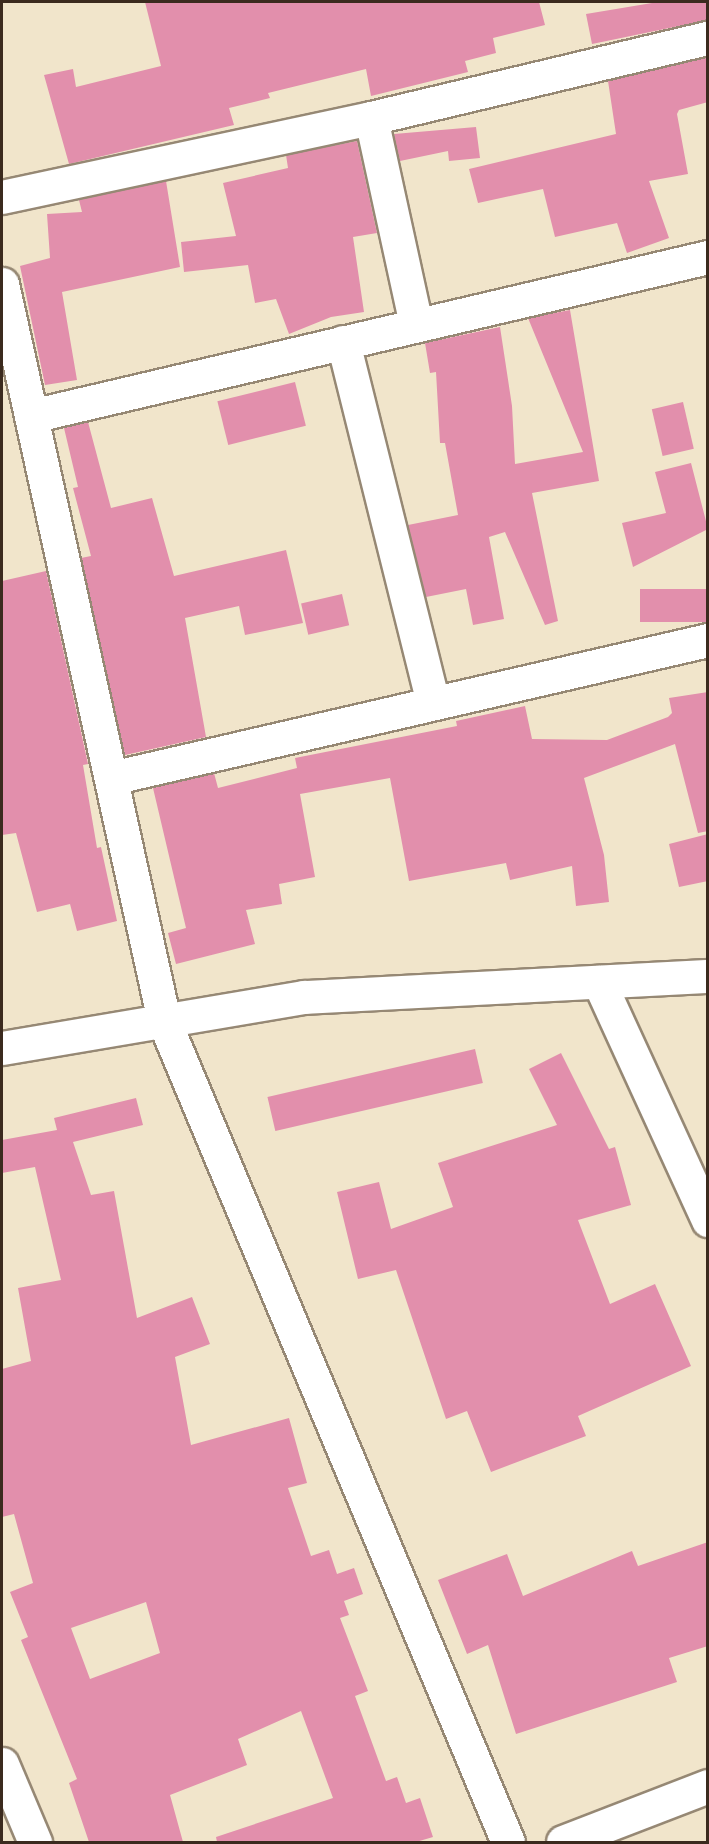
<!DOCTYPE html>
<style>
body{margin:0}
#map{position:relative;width:709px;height:1844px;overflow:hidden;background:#f1e5cb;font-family:"Indie Flower",sans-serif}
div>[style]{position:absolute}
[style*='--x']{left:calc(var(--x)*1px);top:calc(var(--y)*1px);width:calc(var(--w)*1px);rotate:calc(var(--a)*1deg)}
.building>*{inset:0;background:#e28fac;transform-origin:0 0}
.roads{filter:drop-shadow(2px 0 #968874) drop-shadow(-2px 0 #968874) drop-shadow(0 2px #968874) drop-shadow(0 -2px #968874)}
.minor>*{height:33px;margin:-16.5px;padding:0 16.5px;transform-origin:16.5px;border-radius:16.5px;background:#fff}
.tertiary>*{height:33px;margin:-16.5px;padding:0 16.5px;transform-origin:16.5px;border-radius:16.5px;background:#fff}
span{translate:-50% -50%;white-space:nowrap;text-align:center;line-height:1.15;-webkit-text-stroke:4.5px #f7f3e8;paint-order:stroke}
.frame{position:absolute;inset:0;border:3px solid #3b2a1e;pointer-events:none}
</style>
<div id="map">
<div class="building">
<i style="clip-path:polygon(145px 2px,539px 2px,545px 25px,493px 38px,496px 53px,465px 61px,468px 72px,371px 96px,366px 69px,268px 93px,270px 98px,229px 108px,234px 125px,69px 164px,44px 75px,73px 69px,76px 87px,161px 66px)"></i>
<i style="clip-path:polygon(658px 2px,708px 2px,708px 20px,592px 44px,586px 14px)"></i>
<i style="clip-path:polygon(708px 57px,708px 102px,679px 110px,677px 114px,688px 174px,649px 181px,669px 238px,627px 253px,617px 223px,555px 237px,543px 189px,478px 203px,469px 169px,616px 134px,608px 81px)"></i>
<i style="clip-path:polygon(476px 127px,480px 158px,449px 161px,448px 151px,400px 161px,394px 134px)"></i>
<i style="clip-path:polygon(357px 141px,377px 233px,353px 237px,364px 312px,331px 317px,289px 334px,276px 299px,255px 303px,248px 265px,184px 272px,181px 242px,236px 236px,223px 183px,288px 168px,286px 155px)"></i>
<i style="clip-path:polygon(166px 181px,180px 267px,62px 292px,77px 380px,45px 385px,20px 266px,50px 258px,47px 214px,82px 212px,79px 200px)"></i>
<i style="clip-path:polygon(570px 310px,599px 481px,532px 493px,558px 621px,545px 625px,505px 532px,489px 537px,504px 619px,473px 625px,466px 589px,426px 597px,408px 525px,458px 515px,445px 443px,440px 443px,436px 372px,430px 373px,425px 343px,500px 327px,512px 406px,515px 464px,583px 452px,528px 318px)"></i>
<i style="left:295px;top:382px;width:45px;height:80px;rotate:76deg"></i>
<i style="left:683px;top:402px;width:48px;height:32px;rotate:77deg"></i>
<i style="clip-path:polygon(88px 422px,111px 508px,152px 498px,174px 576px,286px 550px,303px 623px,245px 635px,239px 606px,185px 618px,206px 737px,125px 755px,81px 558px,91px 556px,73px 488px,78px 487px,64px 428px)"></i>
<i style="clip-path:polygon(691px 463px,708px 529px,633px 567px,622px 523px,666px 513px,655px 472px)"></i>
<i style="clip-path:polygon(46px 571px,88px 764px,83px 765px,97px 848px,101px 847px,117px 921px,77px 931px,70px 904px,37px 912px,16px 833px,2px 835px,2px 581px)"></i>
<i style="left:708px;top:589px;width:33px;height:68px;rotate:90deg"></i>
<i style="left:342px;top:594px;width:32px;height:42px;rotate:77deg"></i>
<i style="clip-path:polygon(708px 692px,708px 831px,698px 833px,675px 744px,584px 778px,604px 855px,609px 902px,576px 906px,572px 866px,510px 880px,506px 863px,409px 881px,390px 778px,300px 794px,315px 877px,279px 884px,282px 904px,246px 910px,255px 944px,176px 964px,168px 933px,186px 928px,153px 788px,214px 773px,218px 788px,297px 768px,295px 758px,457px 726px,456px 721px,525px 706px,532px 739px,607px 740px,668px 717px,672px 713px,669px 698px)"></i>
<i style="clip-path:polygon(708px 834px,708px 881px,679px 887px,669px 844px)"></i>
<i style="left:475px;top:1049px;width:35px;height:213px;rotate:77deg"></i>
<i style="clip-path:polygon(561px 1053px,609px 1149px,615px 1147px,631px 1205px,578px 1220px,610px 1304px,655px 1284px,691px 1366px,578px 1416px,586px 1436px,491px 1472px,467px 1411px,446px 1419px,396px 1270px,358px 1279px,337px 1192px,379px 1182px,391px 1229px,453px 1207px,438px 1163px,557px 1125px,529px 1069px)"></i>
<i style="clip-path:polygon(evenodd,136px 1098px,143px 1125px,73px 1142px,91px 1195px,114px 1191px,137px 1318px,192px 1297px,210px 1344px,175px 1357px,191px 1445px,289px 1418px,307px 1483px,288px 1488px,311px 1556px,329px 1550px,337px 1574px,354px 1568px,363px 1594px,344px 1601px,349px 1615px,340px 1618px,368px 1691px,355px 1696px,386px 1781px,397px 1777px,406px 1803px,420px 1798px,433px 1837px,416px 1842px,217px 1842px,216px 1837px,333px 1798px,301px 1711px,238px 1739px,247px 1765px,170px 1795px,183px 1842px,89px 1842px,69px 1783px,77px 1779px,21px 1640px,28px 1637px,10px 1592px,33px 1583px,14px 1514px,2px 1517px,2px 1369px,31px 1361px,18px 1288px,61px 1280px,35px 1167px,2px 1173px,2px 1140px,57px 1130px,54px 1118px,136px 1098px,146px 1602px,160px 1653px,90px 1679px,71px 1628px,146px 1602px)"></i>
<i style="clip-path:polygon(708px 1542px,708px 1646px,669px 1658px,677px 1682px,516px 1734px,488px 1645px,467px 1654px,438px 1580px,507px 1554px,523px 1596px,632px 1551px,638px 1566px)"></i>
</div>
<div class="roads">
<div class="minor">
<i style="--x:371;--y:118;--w:212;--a:77.7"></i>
<i style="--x:2;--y:197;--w:377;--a:-12.1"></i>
<i style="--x:371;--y:118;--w:346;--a:-13.4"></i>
<i style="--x:2;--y:284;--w:755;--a:77.6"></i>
<i style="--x:164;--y:1021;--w:890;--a:67.27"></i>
<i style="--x:343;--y:342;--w:372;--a:76"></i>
<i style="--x:31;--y:416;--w:695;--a:-13.22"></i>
<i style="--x:111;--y:778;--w:613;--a:-13.02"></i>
<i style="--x:599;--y:982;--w:262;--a:65.4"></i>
<i style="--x:2;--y:1764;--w:85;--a:67.1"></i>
<i style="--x:563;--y:1842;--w:155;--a:-21.1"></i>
</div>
<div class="tertiary">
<i style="--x:2;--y:1048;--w:306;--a:-9.6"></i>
<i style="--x:304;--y:997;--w:405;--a:-3"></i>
</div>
</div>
<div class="frame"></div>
</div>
